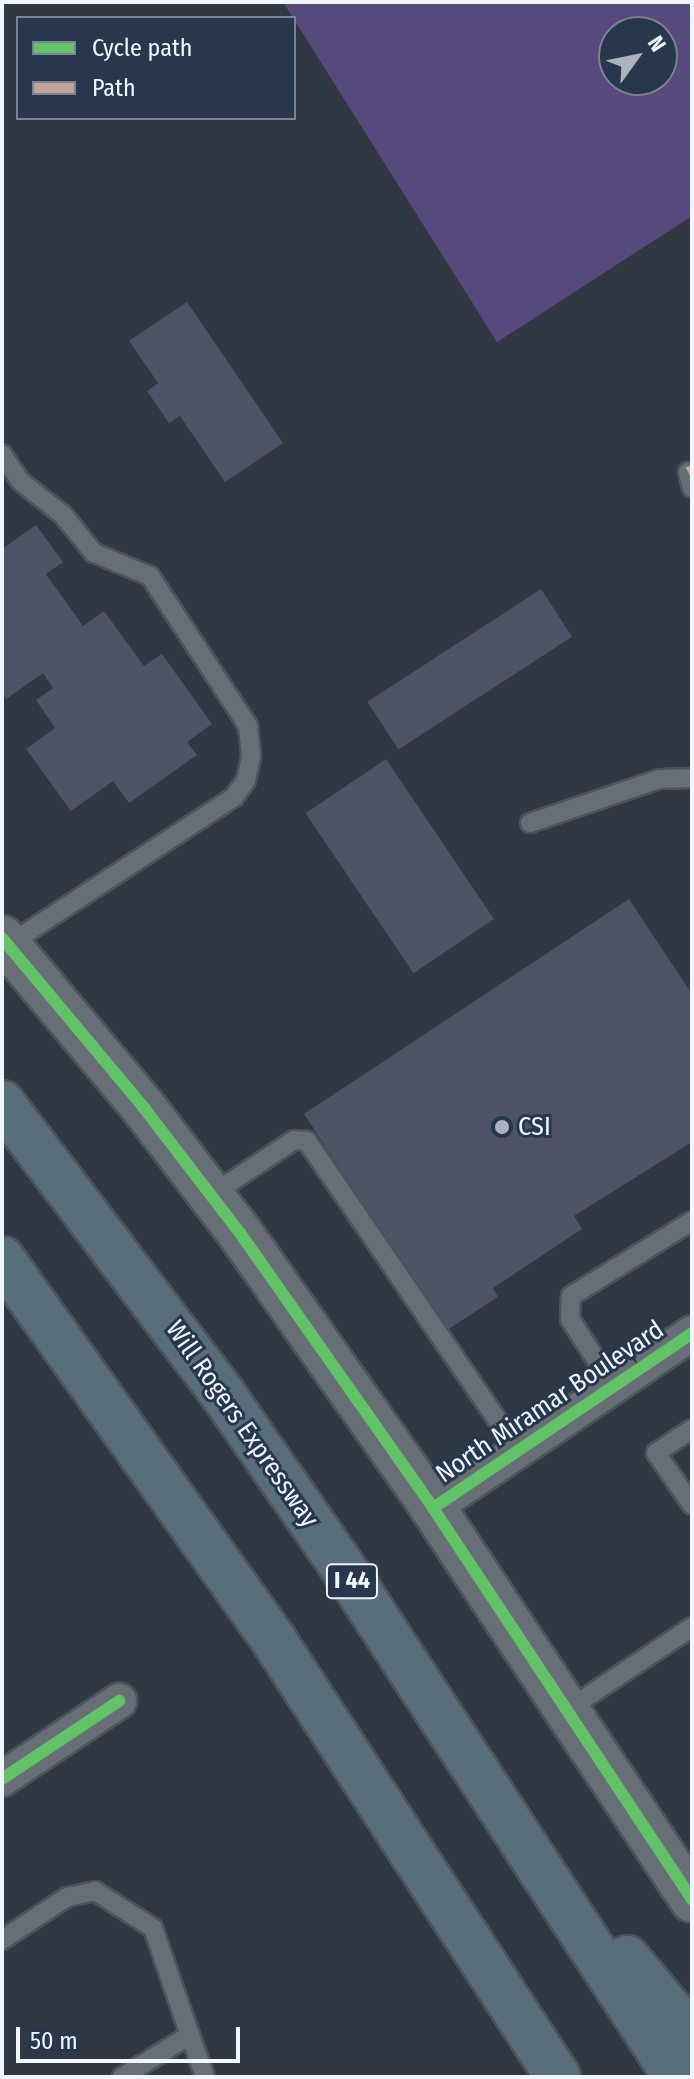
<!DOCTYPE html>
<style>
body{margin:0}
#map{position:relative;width:694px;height:2079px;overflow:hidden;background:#303843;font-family:"Fira Sans Condensed",sans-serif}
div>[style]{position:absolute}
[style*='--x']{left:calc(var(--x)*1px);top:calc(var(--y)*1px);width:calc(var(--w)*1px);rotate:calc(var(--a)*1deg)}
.green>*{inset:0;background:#57497c}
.building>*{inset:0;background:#4e5365;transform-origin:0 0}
.roads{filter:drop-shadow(2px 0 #4d535c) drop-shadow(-2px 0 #4d535c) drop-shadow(0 2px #4d535c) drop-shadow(0 -2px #4d535c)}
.service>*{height:18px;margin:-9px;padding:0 9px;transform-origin:9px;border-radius:9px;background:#676e76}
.minor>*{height:34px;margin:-17px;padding:0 17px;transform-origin:17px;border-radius:17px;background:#676e76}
.tertiary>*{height:44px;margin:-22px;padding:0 22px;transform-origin:22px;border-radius:22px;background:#676e76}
.motorway>*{height:44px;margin:-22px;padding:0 22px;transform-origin:22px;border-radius:22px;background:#596e7b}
.quiet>*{height:10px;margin-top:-5px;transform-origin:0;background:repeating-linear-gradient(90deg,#c0a59a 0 20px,transparent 0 30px)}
.cycleway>*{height:12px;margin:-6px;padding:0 6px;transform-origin:6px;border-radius:6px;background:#61c268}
.dots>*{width:22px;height:22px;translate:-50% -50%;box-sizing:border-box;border:4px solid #28374b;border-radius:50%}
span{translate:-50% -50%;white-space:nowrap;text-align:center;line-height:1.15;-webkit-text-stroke:6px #28374b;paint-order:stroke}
.shield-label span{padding:2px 6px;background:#28374b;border:2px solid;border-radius:6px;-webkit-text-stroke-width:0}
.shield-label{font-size:24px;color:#f0f5fe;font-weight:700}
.poi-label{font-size:26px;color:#f0f5fe}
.left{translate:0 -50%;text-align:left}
.street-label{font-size:26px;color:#f0f5fe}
.frame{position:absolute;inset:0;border:4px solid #f0f5fe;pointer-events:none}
.legend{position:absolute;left:16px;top:16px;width:280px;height:104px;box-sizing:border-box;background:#28374b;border:2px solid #788393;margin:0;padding:10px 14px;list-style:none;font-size:24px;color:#f0f5fe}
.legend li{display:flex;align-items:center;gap:16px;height:40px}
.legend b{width:40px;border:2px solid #788393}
.north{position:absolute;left:598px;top:16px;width:80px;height:80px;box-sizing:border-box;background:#28374b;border:2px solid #788393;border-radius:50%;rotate:57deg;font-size:22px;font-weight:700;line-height:32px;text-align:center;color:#f0f5fe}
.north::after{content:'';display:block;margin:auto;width:28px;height:36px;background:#adb3bd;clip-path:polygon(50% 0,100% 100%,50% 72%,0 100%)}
.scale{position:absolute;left:16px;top:2027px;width:224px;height:36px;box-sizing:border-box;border:4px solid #f0f5fe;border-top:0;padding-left:10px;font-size:24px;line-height:28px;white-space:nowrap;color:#f0f5fe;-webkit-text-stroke:6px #28374b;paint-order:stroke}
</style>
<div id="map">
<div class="green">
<i style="clip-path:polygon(evenodd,283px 2px,692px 2px,692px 216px,497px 342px,283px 2px,614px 32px,662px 32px,662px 80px,614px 80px,614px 32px)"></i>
</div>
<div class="building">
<i style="clip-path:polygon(187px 302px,283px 443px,225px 482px,180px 416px,169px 423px,147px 391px,158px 383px,129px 341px)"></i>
<i style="clip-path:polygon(36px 525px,63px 562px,46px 574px,83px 626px,104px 611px,144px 666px,162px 654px,212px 724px,187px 742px,197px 755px,129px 803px,113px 781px,71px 811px,26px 749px,55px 728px,36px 700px,53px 688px,43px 673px,6px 699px,2px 693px,2px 549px)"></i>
<i style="left:541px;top:589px;width:57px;height:207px;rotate:57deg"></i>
<i style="left:386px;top:759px;width:193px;height:97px;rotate:56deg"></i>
<i style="clip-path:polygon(629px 899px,692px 994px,692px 1142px,574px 1216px,582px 1229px,493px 1288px,498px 1297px,447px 1330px,304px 1114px)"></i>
</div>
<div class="roads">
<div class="service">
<i style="--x:2;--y:454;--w:32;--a:56"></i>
<i style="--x:20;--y:481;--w:55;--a:38.3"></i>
<i style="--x:63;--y:515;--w:49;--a:50.8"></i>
<i style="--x:94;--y:553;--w:61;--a:22.3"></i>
<i style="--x:150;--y:576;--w:179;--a:56.8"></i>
<i style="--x:248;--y:726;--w:31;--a:84"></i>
<i style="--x:251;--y:757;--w:24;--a:102"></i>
<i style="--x:246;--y:780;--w:21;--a:125"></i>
<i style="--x:234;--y:797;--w:270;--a:146.8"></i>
<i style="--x:688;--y:472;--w:16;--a:76"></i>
<i style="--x:530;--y:823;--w:137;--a:-18.7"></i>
<i style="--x:660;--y:779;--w:32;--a:-2"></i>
<i style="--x:211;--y:1195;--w:100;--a:-33.5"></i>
<i style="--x:294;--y:1140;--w:13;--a:4"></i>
<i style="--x:307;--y:1141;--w:374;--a:55.7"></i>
<i style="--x:613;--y:1386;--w:80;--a:-122.7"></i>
<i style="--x:570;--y:1319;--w:23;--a:-88"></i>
<i style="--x:571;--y:1296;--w:142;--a:-31.8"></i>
<i style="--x:692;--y:1429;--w:43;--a:146.3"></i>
<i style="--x:656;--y:1453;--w:63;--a:55.3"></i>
<i style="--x:567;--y:1710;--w:150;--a:-33.6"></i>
<i style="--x:2;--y:1940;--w:78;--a:-33.5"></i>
<i style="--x:67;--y:1897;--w:29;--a:-12"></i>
<i style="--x:95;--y:1891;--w:69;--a:32.5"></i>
<i style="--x:153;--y:1928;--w:113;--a:70.9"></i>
<i style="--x:122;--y:2077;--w:80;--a:-31.7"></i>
<i style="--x:190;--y:2035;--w:45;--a:70.3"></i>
</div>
<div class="minor">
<i style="--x:433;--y:1508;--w:313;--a:-34"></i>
<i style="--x:2;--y:1779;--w:141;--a:-33.7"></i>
</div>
<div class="tertiary">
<i style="--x:2;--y:938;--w:222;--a:50.1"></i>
<i style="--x:144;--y:1108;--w:158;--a:52.5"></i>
<i style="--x:240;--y:1233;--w:336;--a:54.9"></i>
<i style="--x:433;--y:1508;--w:470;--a:56.5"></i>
</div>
<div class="motorway">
<i style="--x:2;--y:1103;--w:364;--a:52.8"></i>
<i style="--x:222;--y:1393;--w:230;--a:55.3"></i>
<i style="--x:353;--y:1582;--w:591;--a:56.87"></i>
<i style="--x:2;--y:1259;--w:470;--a:54.5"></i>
<i style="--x:275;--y:1642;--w:519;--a:56.95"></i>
<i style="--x:627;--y:1958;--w:102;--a:50.2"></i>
</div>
</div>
<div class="quiet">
<i style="--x:688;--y:472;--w:4;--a:-27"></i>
</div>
<div class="cycleway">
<i style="--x:2;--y:938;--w:222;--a:50.1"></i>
<i style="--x:144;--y:1108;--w:158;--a:52.5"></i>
<i style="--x:240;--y:1233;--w:336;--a:54.9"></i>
<i style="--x:433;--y:1508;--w:470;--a:56.5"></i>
<i style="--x:433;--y:1508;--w:313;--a:-34"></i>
<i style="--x:2;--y:1779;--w:141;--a:-33.7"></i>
</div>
<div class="dots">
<i style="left:502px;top:1127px;background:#adb3bd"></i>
</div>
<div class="shield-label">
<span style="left:352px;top:1581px">I 44</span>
</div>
<div class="poi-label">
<span class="left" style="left:518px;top:1127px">CSI</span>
</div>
<div class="street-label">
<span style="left:550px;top:1402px;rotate:-34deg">North Miramar Boulevard</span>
<span style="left:242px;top:1424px;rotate:55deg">Will Rogers Expressway</span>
</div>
<div class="frame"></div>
<ul class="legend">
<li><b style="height:10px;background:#61c268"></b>Cycle path</li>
<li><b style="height:10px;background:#c0a59a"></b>Path</li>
</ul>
<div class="north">N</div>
<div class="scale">50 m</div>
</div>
